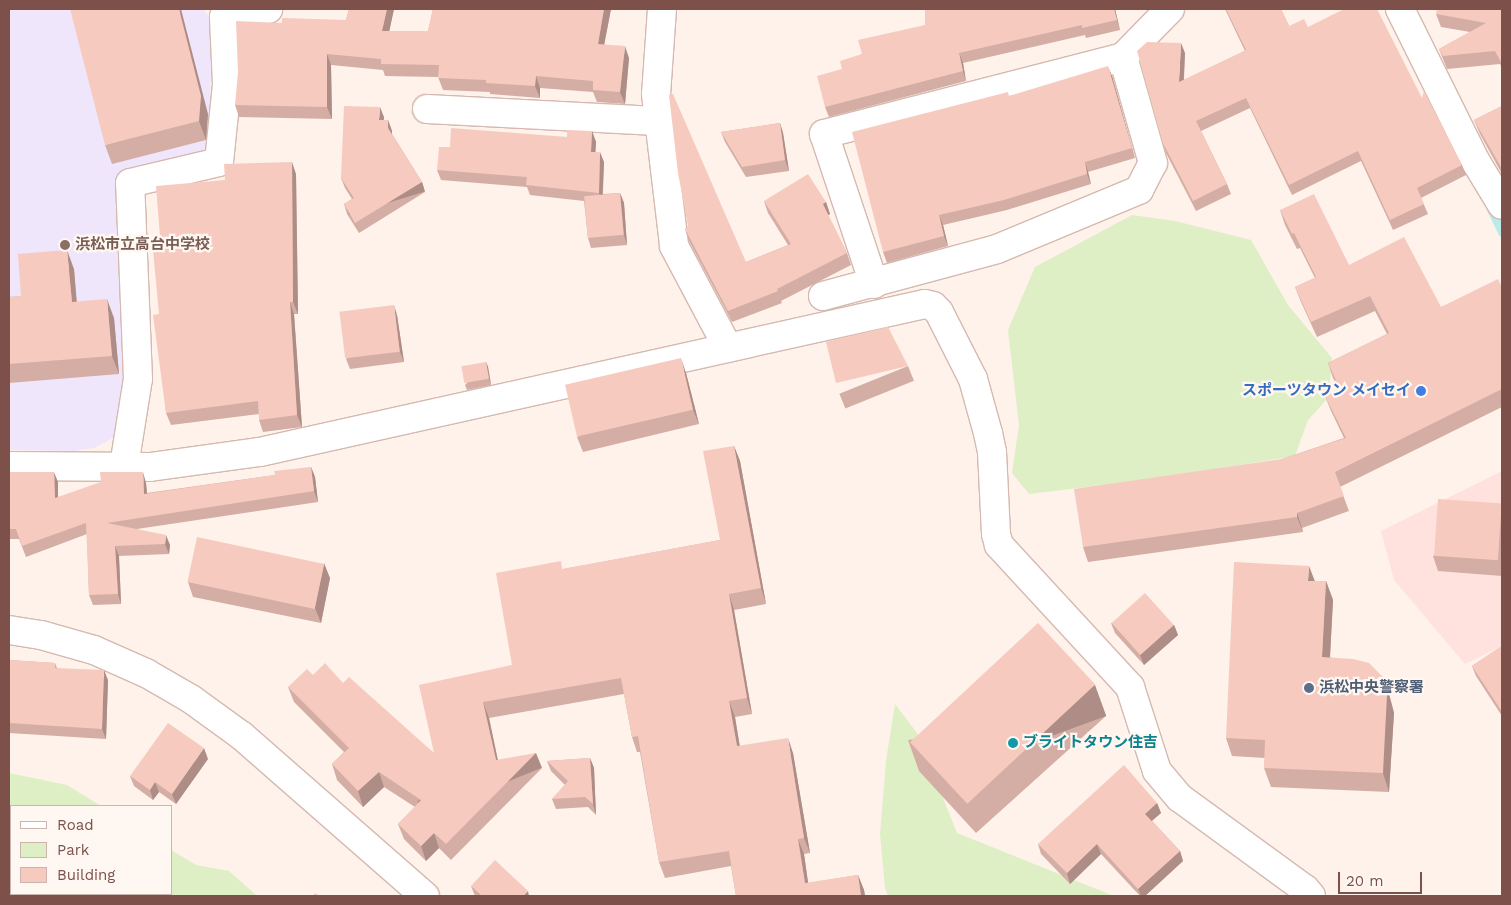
<!DOCTYPE html>
<meta charset="utf-8">
<style>
body{margin:0}
#map{position:relative;width:1511px;height:905px;overflow:hidden;background:#fef2ea;font-family:"Work Sans","Noto Sans JP",sans-serif}
div>[style]{position:absolute}
[style*='--x']{left:calc(var(--x)*1px);top:calc(var(--y)*1px);width:calc(var(--w)*1px);rotate:calc(var(--a)*1deg)}
.commercial>*{inset:0;background:#ffe1dd}
.education>*{inset:0;background:#efe6fb}
.green>*{inset:0;background:#deefc6}
.stream>*{height:9px;margin:-4.5px;padding:0 4.5px;transform-origin:4.5px;border-radius:4.5px;background:#bbebe9}
.roads{filter:drop-shadow(1px 0 #d5b9b0) drop-shadow(-1px 0 #d5b9b0) drop-shadow(0 1px #d5b9b0) drop-shadow(0 -1px #d5b9b0)}
.minor>*{height:28px;margin:-14px;padding:0 14px;transform-origin:14px;border-radius:14px;background:#fff}
.wall>*{inset:0;background:#d4aea4;transform-origin:0 0}
.shaded-wall>*{inset:0;background:#ad8d86;transform-origin:0 0}
.building>*{inset:0;background:#f7cabf;transform-origin:0 0}
.dots>*{width:14px;height:14px;translate:-50% -50%;box-sizing:border-box;border:2px solid #fff7f2;border-radius:50%}
span{translate:-50% -50%;white-space:nowrap;text-align:center;line-height:1.15;-webkit-text-stroke:4.5px #fff7f2;paint-order:stroke}
.education-label{font-size:15px;color:#785e54;font-weight:700}
.left{translate:0 -50%;text-align:left}
.shop-label{font-size:15px;color:#366cbe;font-weight:700}
.right{translate:-100% -50%;text-align:right}
.service-label{font-size:15px;color:#4e5e75;font-weight:700}
.culture-label{font-size:15px;color:#0d838f;font-weight:700}
.frame{position:absolute;inset:0;border:10px solid #7d5149;pointer-events:none}
.legend{position:absolute;left:10px;top:805px;width:162px;height:90px;box-sizing:border-box;background:#fff7f2;border:1px solid #cbb5ae;margin:0;padding:6px 9px;list-style:none;font-size:15px;color:#7d5149}
.legend li{display:flex;align-items:center;gap:10px;height:25px}
.legend b{width:25px;border:1px solid #cbb5ae}
.scale{position:absolute;left:1338px;top:872px;width:84px;height:22px;box-sizing:border-box;border:2px solid #7d5149;border-top:0;padding-left:6px;font-size:15px;line-height:18px;white-space:nowrap;color:#7d5149;-webkit-text-stroke:4px #fff7f2;paint-order:stroke}
</style>
<div id="map">
<div class="commercial">
<i style="clip-path:polygon(1502px 471px,1502px 646px,1465px 664px,1394px 580px,1381px 531px)"></i>
</div>
<div class="education">
<i style="clip-path:polygon(9px 9px,203px 9px,212px 20px,209px 152px,118px 173px,125px 317px,121px 420px,113px 438px,94px 448px,74px 451px,9px 450px)"></i>
</div>
<div class="green">
<i style="clip-path:polygon(1132px 215px,1175px 221px,1251px 240px,1288px 305px,1332px 358px,1329px 397px,1308px 420px,1295px 456px,1153px 479px,1029px 494px,1012px 473px,1019px 425px,1008px 330px,1035px 267px)"></i>
<i style="clip-path:polygon(895px 704px,917px 733px,957px 833px,1114px 896px,888px 896px,885px 888px,880px 834px,886px 761px)"></i>
<i style="clip-path:polygon(9px 773px,67px 785px,101px 806px,11px 806px,11px 894px,171px 894px,171px 850px,196px 865px,229px 871px,257px 896px,9px 896px)"></i>
</div>
<div class="stream">
<i style="--x:1490;--y:207;--w:28;--a:64"></i>
</div>
<div class="roads">
<div class="minor">
<i style="--x:662;--y:9;--w:85;--a:94"></i>
<i style="--x:656;--y:94;--w:153;--a:83.2"></i>
<i style="--x:674;--y:246;--w:115;--a:62.1"></i>
<i style="--x:1400;--y:9;--w:171;--a:63.6"></i>
<i style="--x:1476;--y:162;--w:50;--a:58.8"></i>
<i style="--x:427;--y:109;--w:230;--a:3"></i>
<i style="--x:874;--y:284;--w:158;--a:-108.4"></i>
<i style="--x:824;--y:134;--w:309;--a:-14.4"></i>
<i style="--x:1123;--y:57;--w:67;--a:-45.6"></i>
<i style="--x:823;--y:296;--w:180;--a:-15.1"></i>
<i style="--x:997;--y:249;--w:154;--a:-22.6"></i>
<i style="--x:1139;--y:190;--w:30;--a:-63"></i>
<i style="--x:1153;--y:163;--w:110;--a:-105.8"></i>
<i style="--x:9;--y:466;--w:141;--a:0.4"></i>
<i style="--x:150;--y:467;--w:111;--a:-7.8"></i>
<i style="--x:260;--y:452;--w:681;--a:-12.55"></i>
<i style="--x:925;--y:304;--w:8;--a:14"></i>
<i style="--x:933;--y:306;--w:8;--a:45"></i>
<i style="--x:939;--y:312;--w:75;--a:63.1"></i>
<i style="--x:973;--y:379;--w:56;--a:74.5"></i>
<i style="--x:988;--y:433;--w:19;--a:78"></i>
<i style="--x:992;--y:452;--w:82;--a:87.2"></i>
<i style="--x:996;--y:534;--w:11;--a:75"></i>
<i style="--x:999;--y:545;--w:193;--a:47.3"></i>
<i style="--x:1130;--y:687;--w:88;--a:72.2"></i>
<i style="--x:1157;--y:771;--w:35;--a:50"></i>
<i style="--x:1180;--y:798;--w:155;--a:36.1"></i>
<i style="--x:1305;--y:889;--w:9;--a:49"></i>
<i style="--x:124;--y:466;--w:88;--a:-80.9"></i>
<i style="--x:138;--y:379;--w:196;--a:-92.3"></i>
<i style="--x:130;--y:183;--w:91;--a:-13.3"></i>
<i style="--x:219;--y:162;--w:78;--a:-84.1"></i>
<i style="--x:227;--y:84;--w:67;--a:-92.6"></i>
<i style="--x:224;--y:17;--w:45;--a:-10.3"></i>
<i style="--x:9;--y:630;--w:32;--a:9"></i>
<i style="--x:41;--y:635;--w:55;--a:15.8"></i>
<i style="--x:94;--y:650;--w:57;--a:23.9"></i>
<i style="--x:146;--y:673;--w:52;--a:30"></i>
<i style="--x:191;--y:699;--w:63;--a:36"></i>
<i style="--x:242;--y:736;--w:243;--a:41.2"></i>
</div>
</div>
<div class="wall">
<i style="clip-path:polygon(349px 9px,394px 9px,389px 31px,428px 31px,433px 9px,611px 9px,604px 45px,629px 58px,625px 104px,597px 102px,593px 92px,540px 88px,540px 98px,490px 94px,490px 92px,443px 90px,438px 77px,385px 76px,383px 70px,331px 65px,332px 119px,239px 117px,235px 105px,282px 23px,346px 20px)"></i>
<i style="clip-path:polygon(1115px 9px,1120px 30px,1086px 38px,1085px 35px,963px 63px,966px 81px,829px 117px,825px 107px,842px 69px,862px 54px,925px 25px)"></i>
<i style="clip-path:polygon(1225px 9px,1281px 9px,1289px 26px,1308px 27px,1422px 98px,1462px 165px,1466px 175px,1421px 198px,1428px 214px,1393px 230px,1361px 161px,1292px 195px,1250px 108px,1201px 131px,1227px 184px,1231px 194px,1196px 211px,1166px 153px,1163px 143px,1185px 53px,1184px 80px,1245px 51px)"></i>
<i style="clip-path:polygon(1502px 9px,1502px 68px,1500px 64px,1447px 69px,1439px 49px,1470px 32px,1441px 27px,1436px 14px)"></i>
<i style="clip-path:polygon(1112px 76px,1135px 158px,1088px 172px,1091px 184px,1007px 210px,943px 225px,948px 246px,887px 263px,883px 252px,1009px 96px)"></i>
<i style="clip-path:polygon(1502px 106px,1502px 174px,1480px 134px,1474px 120px)"></i>
<i style="clip-path:polygon(208px 114px,206px 140px,112px 164px,105px 145px)"></i>
<i style="clip-path:polygon(384px 117px,383px 120px,388px 120px,392px 131px,392px 134px,422px 182px,425px 192px,359px 233px,347px 214px,344px 204px,352px 199px,345px 188px,341px 178px)"></i>
<i style="clip-path:polygon(780px 123px,783px 133px,789px 171px,746px 177px,725px 142px,721px 132px)"></i>
<i style="clip-path:polygon(592px 131px,596px 142px,595px 152px,604px 162px,603px 194px,620px 193px,624px 203px,627px 245px,591px 248px,588px 238px,584px 201px,530px 195px,527px 187px,441px 180px,437px 170px,450px 147px,567px 137px)"></i>
<i style="clip-path:polygon(296px 174px,298px 314px,294px 314px,302px 427px,263px 432px,259px 420px,259px 414px,171px 425px,166px 413px,159px 314px,161px 249px)"></i>
<i style="clip-path:polygon(764px 201px,826px 202px,830px 214px,828px 215px,847px 253px,851px 265px,781px 301px,782px 303px,732px 322px,689px 241px,685px 229px,688px 226px,746px 262px,788px 245px,768px 213px)"></i>
<i style="clip-path:polygon(1280px 210px,1349px 265px,1441px 307px,1502px 287px,1502px 407px,1340px 487px,1349px 511px,1302px 528px,1303px 532px,1088px 562px,1083px 547px,1282px 459px,1344px 438px,1331px 411px,1325px 396px,1339px 389px,1333px 378px,1328px 363px,1387px 334px,1375px 311px,1317px 337px,1301px 302px,1295px 287px,1315px 278px,1300px 248px,1297px 249px,1285px 225px)"></i>
<i style="clip-path:polygon(74px 269px,77px 302px,114px 318px,119px 374px,9px 383px,9px 297px,21px 296px)"></i>
<i style="clip-path:polygon(397px 315px,404px 362px,350px 369px,346px 359px)"></i>
<i style="clip-path:polygon(486px 362px,488px 367px,491px 385px,467px 390px,465px 385px)"></i>
<i style="left:908px;top:366px;width:16px;height:74px;rotate:68deg"></i>
<i style="clip-path:polygon(686px 373px,699px 424px,583px 452px,577px 437px)"></i>
<i style="clip-path:polygon(734px 446px,740px 461px,766px 604px,734px 610px,752px 714px,735px 717px,740px 746px,793px 753px,810px 853px,804px 854px,808px 883px,858px 875px,864px 890px,865px 896px,736px 896px,731px 866px,665px 878px,659px 862px,640px 752px,637px 752px,632px 737px,624px 694px,489px 718px,498px 760px,542px 768px,451px 860px,439px 848px,426px 861px,404px 839px,398px 824px,415px 807px,384px 787px,363px 807px,337px 780px,332px 764px,344px 752px,294px 702px,288px 687px,313px 675px,343px 683px,434px 753px,512px 665px,564px 569px,720px 540px)"></i>
<i style="clip-path:polygon(311px 467px,315px 477px,318px 502px,137px 529px,170px 545px,169px 554px,119px 556px,121px 604px,93px 605px,89px 595px,87px 534px,26px 557px,19px 539px,9px 539px,9px 472px,58px 482px,58px 497px,146px 483px,147px 493px,275px 475px)"></i>
<i style="clip-path:polygon(1502px 504px,1502px 576px,1438px 571px,1433px 556px)"></i>
<i style="clip-path:polygon(330px 578px,321px 623px,193px 597px,188px 582px)"></i>
<i style="clip-path:polygon(1314px 581px,1326px 581px,1333px 600px,1330px 657px,1382px 676px,1389px 694px,1394px 713px,1389px 792px,1271px 787px,1264px 768px,1265px 758px,1232px 756px,1226px 738px)"></i>
<i style="clip-path:polygon(1111px 623px,1174px 625px,1178px 635px,1144px 665px,1115px 633px)"></i>
<i style="clip-path:polygon(1502px 646px,1502px 716px,1476px 676px,1472px 666px)"></i>
<i style="clip-path:polygon(9px 660px,55px 663px,57px 668px,108px 680px,106px 739px,9px 733px)"></i>
<i style="clip-path:polygon(1106px 716px,976px 833px,919px 771px,908px 740px)"></i>
<i style="clip-path:polygon(590px 758px,594px 768px,596px 815px,588px 807px,556px 809px,552px 799px,565px 785px,551px 771px,547px 761px)"></i>
<i style="clip-path:polygon(208px 759px,176px 804px,159px 792px,153px 800px,134px 786px,130px 776px)"></i>
<i style="clip-path:polygon(1157px 803px,1161px 813px,1152px 821px,1180px 851px,1183px 861px,1145px 896px,1140px 896px,1101px 854px,1070px 884px,1041px 854px,1038px 844px)"></i>
<i style="clip-path:polygon(471px 886px,529px 896px,475px 896px)"></i>
</div>
<div class="shaded-wall">
<i style="clip-path:polygon(179px 9px,181px 9px,208px 114px,206px 140px,199px 121px)"></i>
<i style="clip-path:polygon(387px 9px,394px 9px,387px 42px,382px 31px)"></i>
<i style="clip-path:polygon(604px 9px,611px 9px,602px 56px,598px 44px)"></i>
<i style="clip-path:polygon(1114px 9px,1115px 9px,1120px 30px,1117px 20px)"></i>
<i style="clip-path:polygon(1181px 43px,1185px 53px,1183px 92px,1179px 82px)"></i>
<i style="clip-path:polygon(625px 46px,629px 58px,625px 104px,620px 92px)"></i>
<i style="clip-path:polygon(959px 53px,963px 63px,966px 81px,963px 71px)"></i>
<i style="clip-path:polygon(327px 54px,331px 65px,332px 119px,327px 107px)"></i>
<i style="clip-path:polygon(1108px 66px,1112px 76px,1135px 158px,1132px 148px)"></i>
<i style="clip-path:polygon(536px 76px,540px 88px,540px 98px,535px 86px)"></i>
<i style="clip-path:polygon(380px 107px,384px 117px,383px 130px,379px 120px)"></i>
<i style="clip-path:polygon(388px 120px,392px 131px,392px 138px,388px 128px)"></i>
<i style="clip-path:polygon(780px 123px,783px 133px,789px 171px,785px 160px)"></i>
<i style="clip-path:polygon(592px 131px,596px 142px,595px 162px,591px 152px)"></i>
<i style="clip-path:polygon(600px 152px,604px 162px,602px 203px,599px 193px)"></i>
<i style="clip-path:polygon(292px 162px,296px 174px,298px 314px,293px 302px)"></i>
<i style="clip-path:polygon(1085px 162px,1088px 172px,1091px 184px,1087px 174px)"></i>
<i style="left:422px;top:182px;width:10px;height:79px;rotate:73deg"></i>
<i style="clip-path:polygon(620px 193px,624px 203px,627px 245px,624px 235px)"></i>
<i style="left:826px;top:202px;width:13px;height:4px;rotate:72deg"></i>
<i style="clip-path:polygon(939px 215px,943px 225px,948px 246px,944px 236px)"></i>
<i style="clip-path:polygon(67px 250px,74px 269px,78px 321px,72px 302px)"></i>
<i style="clip-path:polygon(107px 299px,114px 318px,119px 374px,112px 356px)"></i>
<i style="clip-path:polygon(290px 302px,294px 314px,302px 427px,297px 415px)"></i>
<i style="clip-path:polygon(394px 305px,397px 315px,404px 362px,400px 352px)"></i>
<i style="clip-path:polygon(681px 358px,686px 373px,699px 424px,693px 410px)"></i>
<i style="clip-path:polygon(486px 362px,488px 367px,491px 385px,489px 379px)"></i>
<i style="clip-path:polygon(734px 446px,740px 461px,766px 604px,761px 588px)"></i>
<i style="clip-path:polygon(311px 467px,315px 477px,318px 502px,314px 491px)"></i>
<i style="clip-path:polygon(54px 472px,58px 482px,58px 509px,55px 498px)"></i>
<i style="clip-path:polygon(143px 472px,146px 483px,148px 504px,144px 494px)"></i>
<i style="clip-path:polygon(1297px 513px,1302px 528px,1303px 532px,1297px 517px)"></i>
<i style="clip-path:polygon(166px 535px,170px 545px,169px 554px,165px 544px)"></i>
<i style="clip-path:polygon(115px 546px,119px 556px,121px 604px,118px 594px)"></i>
<i style="clip-path:polygon(324px 563px,330px 578px,321px 623px,315px 608px)"></i>
<i style="clip-path:polygon(1309px 566px,1316px 584px,1308px 581px)"></i>
<i style="clip-path:polygon(1326px 581px,1333px 600px,1329px 675px,1322px 657px)"></i>
<i style="clip-path:polygon(729px 594px,734px 610px,752px 714px,747px 698px)"></i>
<i style="clip-path:polygon(1174px 625px,1178px 635px,1144px 665px,1140px 655px)"></i>
<i style="clip-path:polygon(104px 670px,108px 680px,106px 739px,102px 729px)"></i>
<i style="clip-path:polygon(1382px 676px,1389px 694px,1394px 713px,1389px 792px,1383px 773px)"></i>
<i style="left:1095px;top:685px;width:33px;height:175px;rotate:70deg"></i>
<i style="clip-path:polygon(729px 701px,735px 717px,742px 762px,737px 746px)"></i>
<i style="clip-path:polygon(483px 702px,489px 718px,501px 776px,496px 760px)"></i>
<i style="clip-path:polygon(788px 738px,793px 753px,810px 853px,804px 838px)"></i>
<i style="clip-path:polygon(204px 748px,208px 759px,176px 804px,172px 794px)"></i>
<i style="left:536px;top:753px;width:16px;height:128px;rotate:68deg"></i>
<i style="clip-path:polygon(590px 758px,594px 768px,596px 815px,593px 804px)"></i>
<i style="clip-path:polygon(379px 772px,384px 787px,363px 807px,358px 791px)"></i>
<i style="clip-path:polygon(155px 782px,159px 792px,153px 800px,150px 790px)"></i>
<i style="clip-path:polygon(1157px 803px,1161px 813px,1148px 824px,1145px 814px)"></i>
<i style="clip-path:polygon(434px 833px,439px 848px,426px 861px,421px 846px)"></i>
<i style="clip-path:polygon(798px 839px,804px 854px,810px 896px,805px 883px)"></i>
<i style="clip-path:polygon(1097px 844px,1101px 854px,1070px 884px,1067px 873px)"></i>
<i style="clip-path:polygon(1180px 851px,1183px 861px,1145px 896px,1141px 896px,1138px 889px)"></i>
<i style="clip-path:polygon(858px 875px,864px 890px,865px 896px,861px 896px)"></i>
<i style="clip-path:polygon(528px 891px,529px 896px,523px 896px)"></i>
</div>
<div class="building">
<i style="clip-path:polygon(70px 9px,179px 9px,201px 96px,199px 121px,105px 145px)"></i>
<i style="clip-path:polygon(349px 9px,387px 9px,382px 31px,428px 31px,433px 9px,604px 9px,598px 44px,625px 46px,620px 92px,593px 90px,593px 81px,536px 76px,535px 86px,486px 83px,486px 80px,438px 78px,439px 65px,381px 64px,381px 59px,327px 54px,327px 107px,235px 105px,238px 72px,236px 21px,282px 23px,282px 18px,346px 20px)"></i>
<i style="clip-path:polygon(925px 9px,1114px 9px,1117px 20px,1082px 28px,1082px 25px,959px 53px,963px 71px,825px 107px,817px 76px,842px 69px,840px 61px,862px 54px,858px 40px,925px 25px)"></i>
<i style="clip-path:polygon(1226px 9px,1281px 9px,1289px 26px,1304px 19px,1308px 27px,1344px 9px,1377px 9px,1422px 98px,1424px 91px,1462px 165px,1417px 188px,1424px 204px,1390px 220px,1358px 151px,1289px 185px,1246px 98px,1196px 121px,1227px 184px,1193px 201px,1163px 143px,1137px 51px,1147px 42px,1181px 43px,1179px 82px,1246px 50px)"></i>
<i style="clip-path:polygon(1437px 9px,1502px 9px,1502px 64px,1495px 51px,1443px 56px,1439px 49px,1486px 23px,1436px 14px)"></i>
<i style="clip-path:polygon(1108px 66px,1132px 148px,1085px 162px,1087px 174px,1004px 200px,939px 215px,944px 236px,883px 252px,852px 132px,1008px 92px,1009px 96px)"></i>
<i style="clip-path:polygon(673px 94px,746px 262px,791px 244px,764px 201px,808px 174px,826px 202px,823px 204px,847px 253px,777px 289px,778px 291px,728px 311px,685px 229px,688px 226px,678px 173px,669px 95px)"></i>
<i style="clip-path:polygon(344px 106px,380px 107px,379px 120px,388px 120px,388px 128px,422px 182px,355px 223px,344px 204px,354px 198px,341px 178px)"></i>
<i style="clip-path:polygon(1502px 106px,1502px 169px,1474px 120px)"></i>
<i style="clip-path:polygon(780px 123px,785px 160px,742px 167px,721px 132px)"></i>
<i style="clip-path:polygon(451px 128px,567px 137px,567px 130px,592px 131px,591px 152px,600px 152px,599px 193px,526px 185px,527px 177px,437px 170px,439px 147px,450px 147px)"></i>
<i style="clip-path:polygon(292px 162px,293px 302px,290px 302px,297px 415px,259px 420px,258px 401px,166px 413px,153px 315px,159px 314px,153px 250px,161px 249px,156px 186px,225px 180px,224px 164px)"></i>
<i style="left:620px;top:193px;width:42px;height:36px;rotate:85deg"></i>
<i style="clip-path:polygon(1314px 194px,1349px 265px,1404px 237px,1441px 307px,1498px 279px,1502px 287px,1502px 389px,1335px 472px,1344px 496px,1297px 513px,1297px 517px,1083px 547px,1074px 489px,1282px 459px,1346px 438px,1325px 396px,1340px 389px,1328px 363px,1389px 333px,1370px 296px,1311px 322px,1295px 287px,1316px 277px,1294px 233px,1292px 234px,1280px 210px)"></i>
<i style="clip-path:polygon(67px 250px,72px 302px,107px 299px,112px 356px,9px 364px,9px 297px,21px 296px,18px 254px)"></i>
<i style="left:394px;top:305px;width:47px;height:55px;rotate:83deg"></i>
<i style="clip-path:polygon(888px 327px,908px 366px,836px 383px,826px 342px)"></i>
<i style="left:681px;top:358px;width:53px;height:119px;rotate:77deg"></i>
<i style="left:486px;top:362px;width:17px;height:25px;rotate:80deg"></i>
<i style="clip-path:polygon(734px 446px,761px 588px,729px 594px,747px 698px,729px 701px,737px 746px,788px 738px,804px 838px,798px 839px,805px 883px,858px 875px,861px 896px,736px 896px,729px 851px,659px 862px,638px 736px,632px 737px,621px 678px,483px 702px,496px 760px,536px 753px,446px 844px,434px 833px,421px 846px,398px 824px,421px 800px,379px 772px,358px 791px,332px 764px,349px 748px,288px 687px,307px 669px,313px 675px,325px 663px,343px 683px,349px 677px,434px 753px,419px 685px,512px 665px,496px 573px,561px 561px,562px 569px,720px 540px,703px 451px)"></i>
<i style="clip-path:polygon(311px 467px,314px 491px,107px 523px,166px 535px,165px 544px,115px 546px,118px 594px,89px 595px,86px 523px,22px 546px,16px 529px,9px 529px,9px 472px,54px 472px,55px 498px,101px 482px,100px 472px,143px 472px,144px 494px,275px 475px,274px 471px)"></i>
<i style="left:1438px;top:499px;width:64px;height:57px;rotate:4deg"></i>
<i style="left:197px;top:537px;width:130px;height:46px;rotate:12deg"></i>
<i style="clip-path:polygon(1234px 562px,1309px 566px,1308px 581px,1326px 581px,1322px 657px,1353px 659px,1369px 663px,1382px 676px,1387px 695px,1383px 773px,1264px 768px,1265px 740px,1226px 738px)"></i>
<i style="left:1145px;top:593px;width:43px;height:45px;rotate:48deg"></i>
<i style="left:1038px;top:623px;width:84px;height:175px;rotate:47deg"></i>
<i style="clip-path:polygon(1502px 646px,1502px 712px,1472px 666px)"></i>
<i style="clip-path:polygon(9px 660px,55px 663px,55px 668px,104px 670px,102px 729px,9px 723px)"></i>
<i style="clip-path:polygon(168px 723px,204px 748px,172px 794px,155px 782px,150px 790px,130px 776px)"></i>
<i style="clip-path:polygon(590px 758px,593px 804px,585px 797px,552px 799px,568px 781px,547px 761px)"></i>
<i style="clip-path:polygon(1124px 765px,1157px 803px,1145px 814px,1180px 851px,1138px 889px,1097px 844px,1067px 873px,1038px 844px)"></i>
<i style="clip-path:polygon(495px 860px,528px 891px,523px 896px,482px 896px,471px 886px)"></i>
<i style="clip-path:polygon(315px 893px,319px 896px,313px 896px)"></i>
</div>
<div class="dots">
<i style="left:65px;top:245px;background:#8d6e63"></i>
<i style="left:1421px;top:391px;background:#3f7fe0"></i>
<i style="left:1309px;top:688px;background:#5c6f8a"></i>
<i style="left:1013px;top:743px;background:#0f9aa8"></i>
</div>
<div class="education-label">
<span class="left" style="left:75px;top:245px">浜松市立高台中学校</span>
</div>
<div class="shop-label">
<span class="right" style="left:1411px;top:391px">スポーツタウン メイセイ</span>
</div>
<div class="service-label">
<span class="left" style="left:1319px;top:688px">浜松中央警察署</span>
</div>
<div class="culture-label">
<span class="left" style="left:1023px;top:743px">ブライトタウン住吉</span>
</div>
<div class="frame"></div>
<ul class="legend">
<li><b style="height:6px;background:#fff"></b>Road</li>
<li><b style="height:14px;background:#deefc6"></b>Park</li>
<li><b style="height:14px;background:#f7cabf"></b>Building</li>
</ul>
<div class="scale">20 m</div>
</div>
